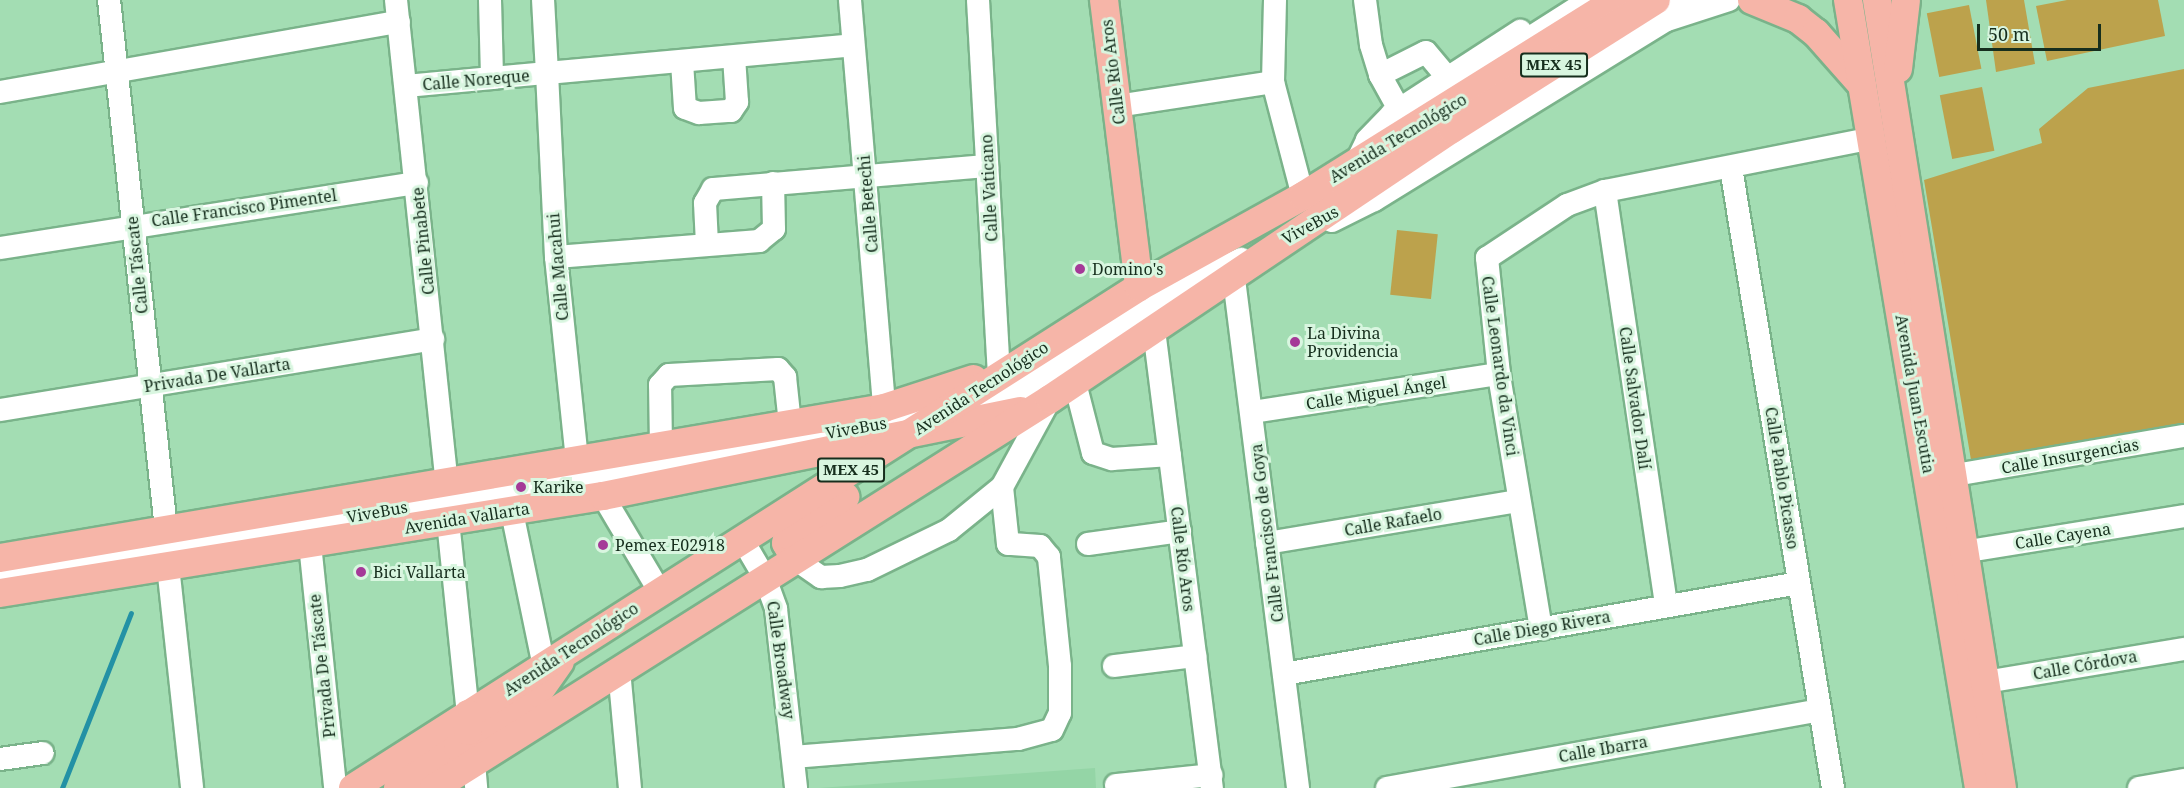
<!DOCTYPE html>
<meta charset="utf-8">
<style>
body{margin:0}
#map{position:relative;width:2184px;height:788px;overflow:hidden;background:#a3ddb3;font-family:"Noto Serif",serif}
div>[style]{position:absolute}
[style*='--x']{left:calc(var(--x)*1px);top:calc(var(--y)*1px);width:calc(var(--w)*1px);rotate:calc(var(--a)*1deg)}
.built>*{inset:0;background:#94d5a6}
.green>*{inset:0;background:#bca24c;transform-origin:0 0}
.stream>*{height:5px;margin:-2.5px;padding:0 2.5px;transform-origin:2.5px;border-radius:2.5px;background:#2391a5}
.roads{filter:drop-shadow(2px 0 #7ab38a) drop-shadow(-2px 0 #7ab38a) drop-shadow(0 2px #7ab38a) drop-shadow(0 -2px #7ab38a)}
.minor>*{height:22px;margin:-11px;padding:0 11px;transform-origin:11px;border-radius:11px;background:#fff}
.major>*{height:28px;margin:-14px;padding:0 14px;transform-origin:14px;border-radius:14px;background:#f6b5a8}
.dots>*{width:16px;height:16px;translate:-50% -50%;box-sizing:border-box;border:3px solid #d9f6e0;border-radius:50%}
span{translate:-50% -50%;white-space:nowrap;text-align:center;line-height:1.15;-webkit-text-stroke:6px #d9f6e0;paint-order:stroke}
.shield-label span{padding:2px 4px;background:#d9f6e0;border:2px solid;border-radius:4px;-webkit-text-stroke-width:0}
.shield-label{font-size:15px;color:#162e1d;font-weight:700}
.street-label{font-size:16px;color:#162e1d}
.poi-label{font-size:16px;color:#162e1d}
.left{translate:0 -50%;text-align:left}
.scale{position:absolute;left:1977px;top:24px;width:124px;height:27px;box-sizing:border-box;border:3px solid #162e1d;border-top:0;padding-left:8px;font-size:18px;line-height:21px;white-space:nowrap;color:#162e1d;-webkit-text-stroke:4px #d9f6e0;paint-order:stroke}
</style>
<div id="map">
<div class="built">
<i style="clip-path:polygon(1095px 768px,1096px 788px,819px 788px)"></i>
</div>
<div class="green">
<i style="clip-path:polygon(1986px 0,2024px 0,2035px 64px,1996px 72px)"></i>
<i style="clip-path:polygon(2067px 0,2158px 0,2165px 36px,2047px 61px,2036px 6px)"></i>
<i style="left:1969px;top:5px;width:65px;height:43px;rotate:79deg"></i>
<i style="clip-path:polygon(2184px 69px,2184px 423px,1971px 460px,1924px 180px,2042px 143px,2039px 129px,2088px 88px)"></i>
<i style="left:1982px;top:87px;width:65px;height:43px;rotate:79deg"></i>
<i style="left:1397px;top:230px;width:41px;height:65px;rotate:6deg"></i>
</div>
<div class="stream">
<i style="--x:62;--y:788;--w:188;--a:-68.5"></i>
</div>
<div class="roads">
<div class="minor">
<i style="--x:109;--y:0;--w:532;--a:83.85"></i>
<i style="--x:396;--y:0;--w:485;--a:84"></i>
<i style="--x:490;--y:0;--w:78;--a:88.5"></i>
<i style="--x:850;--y:0;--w:409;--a:85.2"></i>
<i style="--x:978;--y:0;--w:377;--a:86.8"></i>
<i style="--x:1275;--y:0;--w:82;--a:91.4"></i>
<i style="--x:1273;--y:82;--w:118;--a:75.3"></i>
<i style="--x:1365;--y:0;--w:45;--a:82.4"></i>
<i style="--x:1371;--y:45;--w:31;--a:73"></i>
<i style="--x:1380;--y:75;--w:39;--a:61"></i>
<i style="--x:1634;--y:29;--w:59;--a:-29.6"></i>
<i style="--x:1509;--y:51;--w:95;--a:-32.5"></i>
<i style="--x:682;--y:62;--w:46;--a:86.3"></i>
<i style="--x:685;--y:108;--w:15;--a:20"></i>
<i style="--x:699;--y:113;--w:32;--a:-4"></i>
<i style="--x:731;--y:111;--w:11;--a:-56"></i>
<i style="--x:737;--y:102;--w:45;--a:-93.8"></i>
<i style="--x:1380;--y:75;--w:51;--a:-26.6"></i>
<i style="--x:1426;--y:52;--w:33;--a:50"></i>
<i style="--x:406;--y:86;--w:142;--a:-5.3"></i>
<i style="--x:547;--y:73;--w:73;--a:-93.1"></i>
<i style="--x:0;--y:92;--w:405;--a:-10"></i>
<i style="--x:1117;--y:106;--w:158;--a:-8.7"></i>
<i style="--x:1356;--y:163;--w:25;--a:-64"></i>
<i style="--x:1367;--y:140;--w:36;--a:-46"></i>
<i style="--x:1392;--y:114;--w:153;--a:-33"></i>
<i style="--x:1731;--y:168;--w:628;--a:80.66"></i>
<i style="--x:1605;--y:191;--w:418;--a:81.6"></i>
<i style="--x:1332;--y:221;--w:47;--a:-26.6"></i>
<i style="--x:1374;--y:200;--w:344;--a:-31.6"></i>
<i style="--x:1667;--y:20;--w:65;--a:-17.9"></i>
<i style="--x:707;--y:244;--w:41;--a:-92.8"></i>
<i style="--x:705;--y:203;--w:16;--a:-60"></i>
<i style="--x:713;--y:189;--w:275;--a:-4.8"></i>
<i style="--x:0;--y:248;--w:422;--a:-8.9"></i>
<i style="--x:556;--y:257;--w:204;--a:-4.5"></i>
<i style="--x:759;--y:241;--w:19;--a:-39"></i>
<i style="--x:774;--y:229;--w:46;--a:-91.2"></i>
<i style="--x:1234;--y:279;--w:513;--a:82.83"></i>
<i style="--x:1154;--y:330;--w:462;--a:82.8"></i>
<i style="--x:1075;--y:383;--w:72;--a:75.6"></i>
<i style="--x:1093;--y:453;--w:20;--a:18"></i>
<i style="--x:1112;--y:459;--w:58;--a:-3.9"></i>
<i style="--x:0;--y:410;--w:439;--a:-9.3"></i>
<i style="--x:1253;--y:412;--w:249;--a:-8.8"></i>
<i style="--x:661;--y:446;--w:61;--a:-90.9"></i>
<i style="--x:660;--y:385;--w:13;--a:-48"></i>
<i style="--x:669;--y:375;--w:109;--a:-3.2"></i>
<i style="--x:778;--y:369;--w:11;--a:49"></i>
<i style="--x:785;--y:377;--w:47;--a:83.9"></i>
<i style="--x:577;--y:460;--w:204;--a:-95.9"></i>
<i style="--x:556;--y:257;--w:184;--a:-92.8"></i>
<i style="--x:547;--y:73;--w:307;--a:-5.2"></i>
<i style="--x:1955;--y:475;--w:232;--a:-9.7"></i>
<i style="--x:603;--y:496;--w:112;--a:59.3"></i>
<i style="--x:512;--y:512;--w:157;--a:78.3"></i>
<i style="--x:448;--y:521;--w:194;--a:84.1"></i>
<i style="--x:742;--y:539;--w:45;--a:59.5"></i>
<i style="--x:765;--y:578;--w:33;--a:70"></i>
<i style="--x:776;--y:609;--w:180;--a:83.6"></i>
<i style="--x:1267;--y:543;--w:255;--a:-9.5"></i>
<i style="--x:310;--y:544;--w:245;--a:84.1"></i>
<i style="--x:1088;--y:544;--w:93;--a:-8"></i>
<i style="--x:1950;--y:554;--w:237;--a:-9.2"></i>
<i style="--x:795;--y:559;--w:32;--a:35"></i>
<i style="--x:821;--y:577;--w:19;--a:-3"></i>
<i style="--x:840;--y:576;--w:28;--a:-13"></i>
<i style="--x:867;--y:570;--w:91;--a:-26"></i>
<i style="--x:949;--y:530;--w:68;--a:-39.1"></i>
<i style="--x:1002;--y:487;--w:100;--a:-61.4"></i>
<i style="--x:168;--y:566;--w:223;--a:83.8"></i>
<i style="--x:0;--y:576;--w:954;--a:-9.78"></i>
<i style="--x:940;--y:414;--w:73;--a:-13.5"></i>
<i style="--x:1011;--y:397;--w:210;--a:-32.6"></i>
<i style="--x:1188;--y:284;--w:59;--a:-25.3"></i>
<i style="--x:1541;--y:629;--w:258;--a:-99.4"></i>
<i style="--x:1499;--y:374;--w:117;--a:-95.9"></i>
<i style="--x:1487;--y:258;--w:96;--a:-33.5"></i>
<i style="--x:1567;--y:205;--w:40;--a:-20.2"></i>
<i style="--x:1605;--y:191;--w:272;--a:-11.2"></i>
<i style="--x:1114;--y:666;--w:82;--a:-7"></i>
<i style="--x:619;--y:670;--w:119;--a:84.7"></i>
<i style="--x:1284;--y:674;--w:523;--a:-10.02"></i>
<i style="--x:1985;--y:682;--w:202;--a:-9.4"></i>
<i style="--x:793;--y:757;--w:226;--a:-4.6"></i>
<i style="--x:1018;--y:739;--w:35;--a:-15"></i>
<i style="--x:1052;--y:730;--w:19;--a:-65"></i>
<i style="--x:1060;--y:713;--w:47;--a:-90"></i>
<i style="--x:1060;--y:666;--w:110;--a:-95.8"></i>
<i style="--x:1049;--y:557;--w:14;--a:-129"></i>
<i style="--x:1040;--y:546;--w:32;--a:-176"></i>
<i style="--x:1008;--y:544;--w:57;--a:-96"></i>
<i style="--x:0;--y:759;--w:43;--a:-7.9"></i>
<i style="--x:474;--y:763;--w:25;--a:85"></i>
<i style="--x:1116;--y:785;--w:96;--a:-6"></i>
<i style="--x:1387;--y:788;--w:440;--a:-10.2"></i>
<i style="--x:2139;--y:788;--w:46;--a:-10.1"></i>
</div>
<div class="major">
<i style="--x:1104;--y:0;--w:289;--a:83"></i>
<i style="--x:1752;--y:0;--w:50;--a:22.4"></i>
<i style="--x:1798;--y:19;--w:23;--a:38"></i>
<i style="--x:1816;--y:33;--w:69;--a:48.5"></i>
<i style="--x:1848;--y:0;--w:799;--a:80.56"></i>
<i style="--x:1877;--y:0;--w:798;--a:80.99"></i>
<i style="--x:1898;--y:69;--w:69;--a:-83.4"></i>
<i style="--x:0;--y:558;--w:897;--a:-9.63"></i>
<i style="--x:884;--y:408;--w:94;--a:-18"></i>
<i style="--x:795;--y:559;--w:18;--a:-119"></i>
<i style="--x:786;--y:543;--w:8;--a:-76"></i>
<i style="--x:788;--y:535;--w:69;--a:-33.7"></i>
<i style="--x:0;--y:593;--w:611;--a:-9.14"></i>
<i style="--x:603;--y:496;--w:426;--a:-11.5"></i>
<i style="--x:474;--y:761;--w:25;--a:-78"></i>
<i style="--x:479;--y:737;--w:74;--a:-36.7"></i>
<i style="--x:538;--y:693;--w:38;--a:-55"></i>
<i style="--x:353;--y:788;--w:932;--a:-32.51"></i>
<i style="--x:1139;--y:287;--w:188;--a:-29"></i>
<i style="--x:1303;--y:196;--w:370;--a:-32"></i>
<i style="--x:398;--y:788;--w:72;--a:-33.7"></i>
<i style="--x:458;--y:748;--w:20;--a:-60"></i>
<i style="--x:468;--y:731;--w:17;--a:-90"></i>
<i style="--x:434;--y:788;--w:729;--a:-32.27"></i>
<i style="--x:1050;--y:399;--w:484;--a:-33.9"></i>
<i style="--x:1452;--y:129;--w:241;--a:-32.3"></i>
</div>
</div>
<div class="dots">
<i style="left:1080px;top:269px;background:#a53998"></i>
<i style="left:1295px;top:342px;background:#a53998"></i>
<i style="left:521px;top:487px;background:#a53998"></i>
<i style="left:603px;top:545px;background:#a53998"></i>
<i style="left:361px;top:572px;background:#a53998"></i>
</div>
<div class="shield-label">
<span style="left:1554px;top:65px">MEX 45</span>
<span style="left:851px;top:470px">MEX 45</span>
</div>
<div class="street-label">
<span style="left:1113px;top:72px;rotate:-97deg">Calle Río Aros</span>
<span style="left:476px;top:80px;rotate:-5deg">Calle Noreque</span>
<span style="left:1398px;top:138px;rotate:-31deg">Avenida Tecnológico</span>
<span style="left:989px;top:188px;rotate:-93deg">Calle Vaticano</span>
<span style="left:868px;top:204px;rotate:-95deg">Calle Betechi</span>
<span style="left:244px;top:208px;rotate:-8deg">Calle Francisco Pimentel</span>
<span style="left:1310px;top:225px;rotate:-29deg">ViveBus</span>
<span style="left:423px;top:241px;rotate:-96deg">Calle Pinabete</span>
<span style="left:137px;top:265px;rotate:-96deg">Calle Táscate</span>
<span style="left:558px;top:267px;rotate:-95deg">Calle Macahui</span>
<span style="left:1500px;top:366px;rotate:82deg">Calle Leonardo da Vinci</span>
<span style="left:217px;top:375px;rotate:-9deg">Privada De Vallarta</span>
<span style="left:981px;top:388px;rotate:-33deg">Avenida Tecnológico</span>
<span style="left:1376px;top:393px;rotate:-9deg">Calle Miguel Ángel</span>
<span style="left:1915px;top:394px;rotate:80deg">Avenida Juan Escutia</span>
<span style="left:1635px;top:398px;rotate:82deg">Calle Salvador Dalí</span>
<span style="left:856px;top:428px;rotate:-10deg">ViveBus</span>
<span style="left:2070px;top:456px;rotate:-10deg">Calle Insurgencias</span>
<span style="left:1782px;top:478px;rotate:81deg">Calle Pablo Picasso</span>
<span style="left:377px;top:512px;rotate:-10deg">ViveBus</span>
<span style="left:467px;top:518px;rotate:-9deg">Avenida Vallarta</span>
<span style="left:1393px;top:522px;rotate:-10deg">Calle Rafaelo</span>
<span style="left:1267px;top:533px;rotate:-97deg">Calle Francisco de Goya</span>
<span style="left:2063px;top:536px;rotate:-9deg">Calle Cayena</span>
<span style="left:1183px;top:559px;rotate:83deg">Calle Río Aros</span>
<span style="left:1542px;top:628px;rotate:-10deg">Calle Diego Rivera</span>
<span style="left:571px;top:649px;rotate:-33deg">Avenida Tecnológico</span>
<span style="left:781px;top:660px;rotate:82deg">Calle Broadway</span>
<span style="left:2085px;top:665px;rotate:-10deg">Calle Córdova</span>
<span style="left:322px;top:666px;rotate:-96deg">Privada De Táscate</span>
<span style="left:1603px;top:749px;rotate:-10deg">Calle Ibarra</span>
</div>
<div class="poi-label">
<span class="left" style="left:1092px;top:269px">Domino's</span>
<span class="left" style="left:1307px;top:342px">La Divina<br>Providencia</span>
<span class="left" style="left:533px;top:487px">Karike</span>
<span class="left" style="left:615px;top:545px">Pemex E02918</span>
<span class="left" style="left:373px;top:572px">Bici Vallarta</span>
</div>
<div class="scale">50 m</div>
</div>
